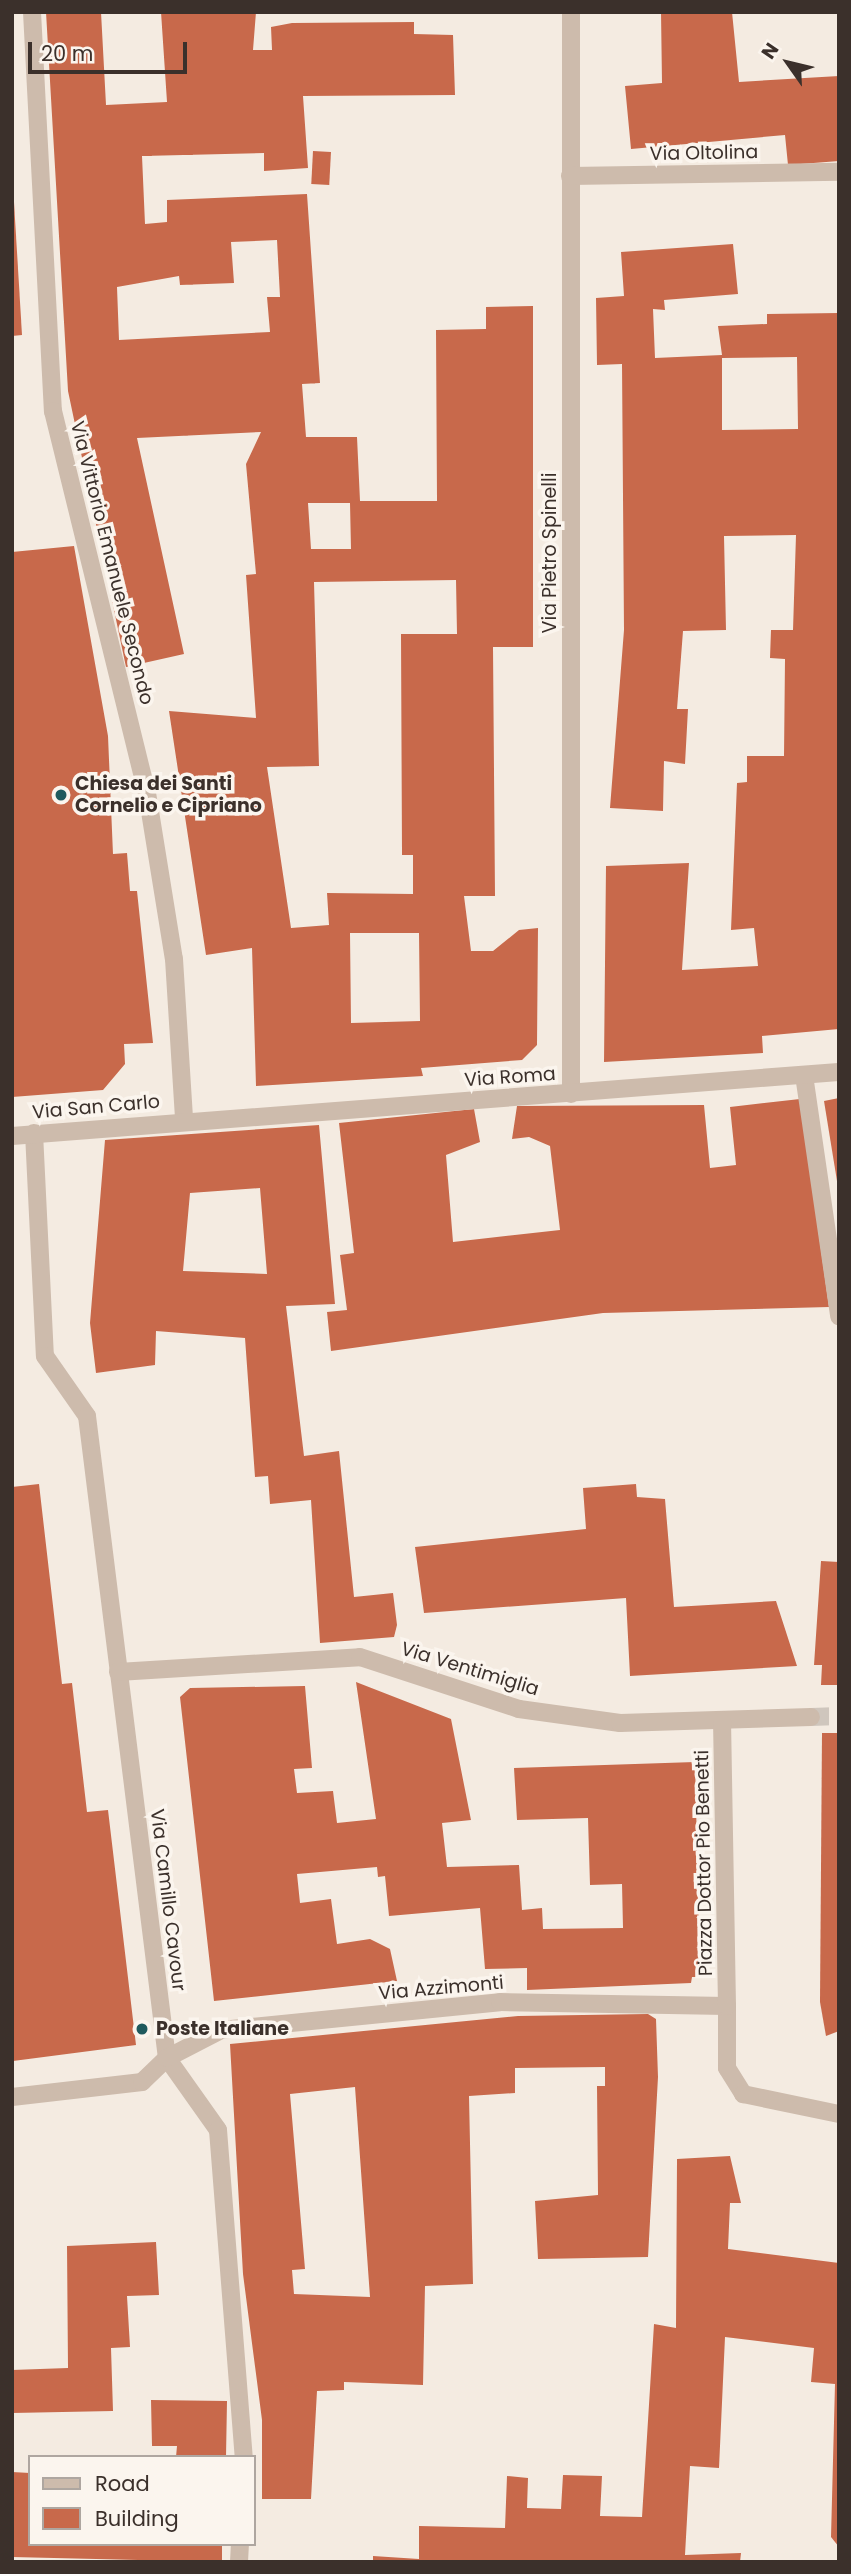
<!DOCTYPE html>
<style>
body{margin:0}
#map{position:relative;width:851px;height:2574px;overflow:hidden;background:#f4ebe1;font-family:Poppins,sans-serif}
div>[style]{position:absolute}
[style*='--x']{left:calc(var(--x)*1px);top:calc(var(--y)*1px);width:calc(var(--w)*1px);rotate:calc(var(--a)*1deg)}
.building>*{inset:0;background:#c8694b;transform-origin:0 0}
.minor-tunnel>*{height:18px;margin-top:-9px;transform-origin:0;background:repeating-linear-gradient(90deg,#cfc6bd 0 18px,transparent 0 27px)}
.service>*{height:18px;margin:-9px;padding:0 9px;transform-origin:9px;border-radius:9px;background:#cdbbac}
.minor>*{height:18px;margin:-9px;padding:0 9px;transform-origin:9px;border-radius:9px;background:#cdbbac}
.dots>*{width:19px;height:19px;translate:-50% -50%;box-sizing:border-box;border:4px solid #fbf5ee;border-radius:50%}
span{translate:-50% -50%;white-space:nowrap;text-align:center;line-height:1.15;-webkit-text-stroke:7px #fbf5ee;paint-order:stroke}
.street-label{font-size:19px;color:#3b302b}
.poi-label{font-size:19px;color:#3b302b;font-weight:700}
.left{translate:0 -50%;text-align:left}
.frame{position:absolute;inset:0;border:14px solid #3b302b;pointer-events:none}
.legend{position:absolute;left:28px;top:2455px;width:228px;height:91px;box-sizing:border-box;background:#fbf5ee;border:2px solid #aea6a0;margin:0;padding:9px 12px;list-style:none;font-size:21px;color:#3b302b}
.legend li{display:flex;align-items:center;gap:14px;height:35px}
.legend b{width:35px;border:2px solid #aea6a0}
.north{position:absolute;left:753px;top:28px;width:70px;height:70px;-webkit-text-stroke:5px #fbf5ee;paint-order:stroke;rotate:304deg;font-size:19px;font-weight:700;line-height:28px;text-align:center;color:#3b302b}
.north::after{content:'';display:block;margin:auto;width:24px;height:32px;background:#3b302b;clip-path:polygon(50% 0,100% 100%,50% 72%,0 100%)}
.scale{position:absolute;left:28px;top:42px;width:159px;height:32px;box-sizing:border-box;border:4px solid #3b302b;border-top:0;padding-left:9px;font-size:21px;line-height:24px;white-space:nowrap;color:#3b302b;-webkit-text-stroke:5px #fbf5ee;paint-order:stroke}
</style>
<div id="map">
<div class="building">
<i style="clip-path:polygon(evenodd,46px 12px,101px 12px,106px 105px,167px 102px,161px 12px,256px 12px,253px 50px,272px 50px,271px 27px,292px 23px,414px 22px,414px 34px,453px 35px,455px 95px,303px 96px,308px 168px,264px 171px,264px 153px,142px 156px,145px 224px,167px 222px,167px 200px,307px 194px,320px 383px,302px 384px,306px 437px,357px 437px,360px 501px,437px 501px,436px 330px,486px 329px,486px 307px,533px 306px,533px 647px,493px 647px,495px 896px,464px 896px,471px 951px,493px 951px,519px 930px,538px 928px,537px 1045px,522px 1060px,421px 1068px,423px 1076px,256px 1086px,252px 948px,206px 955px,169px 711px,256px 718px,246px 575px,256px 574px,246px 464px,261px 432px,137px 438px,184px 654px,126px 667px,68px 391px,46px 12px,277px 240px,280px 297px,267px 297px,270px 332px,119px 340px,117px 287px,179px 276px,180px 285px,234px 283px,231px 242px,277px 240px,46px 12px,308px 503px,350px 503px,351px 549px,311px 549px,308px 503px,46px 12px,456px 580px,457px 634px,401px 634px,402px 855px,413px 855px,413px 894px,327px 893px,329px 925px,291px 928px,267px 767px,319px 766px,314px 582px,456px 580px,46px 12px,350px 933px,419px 933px,420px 1021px,351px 1023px,350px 933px)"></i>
<i style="clip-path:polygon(661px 12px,732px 12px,739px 82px,839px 76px,839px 161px,788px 165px,785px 135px,631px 149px,625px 86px,662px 83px)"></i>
<i style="left:313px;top:151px;width:18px;height:33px;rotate:3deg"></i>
<i style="clip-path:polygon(12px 202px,14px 202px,22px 335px,12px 336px)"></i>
<i style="clip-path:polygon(evenodd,733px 244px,738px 294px,664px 300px,665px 310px,653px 309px,655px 358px,722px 355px,718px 326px,767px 324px,767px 314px,839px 313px,839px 1029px,762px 1036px,763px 1053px,604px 1062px,606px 866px,689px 863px,682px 970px,758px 966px,754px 928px,731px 930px,737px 783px,747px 782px,747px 756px,784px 756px,785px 659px,770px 658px,771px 630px,793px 630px,796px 535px,724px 536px,726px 630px,683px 631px,677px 709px,688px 709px,685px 764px,664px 761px,663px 811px,610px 808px,624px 630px,622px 364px,597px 365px,596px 298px,624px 296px,621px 252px,733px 244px,797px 357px,798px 429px,722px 430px,722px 358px,797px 357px)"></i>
<i style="clip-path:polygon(74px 546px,108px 736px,113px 854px,127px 853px,130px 891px,137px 891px,153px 1043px,124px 1044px,125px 1064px,103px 1090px,12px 1097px,12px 552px)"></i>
<i style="clip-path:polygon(839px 1098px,839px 1181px,837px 1181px,824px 1101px)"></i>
<i style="clip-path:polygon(800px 1099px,829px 1307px,603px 1313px,331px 1351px,327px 1312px,347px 1310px,340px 1255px,354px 1253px,339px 1123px,474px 1109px,480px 1142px,446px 1155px,453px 1242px,560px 1230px,550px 1146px,529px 1137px,512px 1139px,517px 1106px,704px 1105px,710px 1168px,736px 1165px,730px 1107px)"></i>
<i style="clip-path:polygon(evenodd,319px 1125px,335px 1304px,286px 1306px,304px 1456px,339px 1451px,354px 1597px,393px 1593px,397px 1625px,394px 1637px,320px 1643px,311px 1500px,270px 1504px,268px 1476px,255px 1477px,245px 1338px,156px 1331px,155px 1365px,96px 1373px,90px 1323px,105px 1140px,319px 1125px,260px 1188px,267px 1274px,183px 1271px,190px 1193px,260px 1188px)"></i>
<i style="clip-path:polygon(39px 1484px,62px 1684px,72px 1683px,87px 1812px,108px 1810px,136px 2045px,13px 2061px,12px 1487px)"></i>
<i style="clip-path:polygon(636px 1484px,637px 1497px,665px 1499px,674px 1607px,776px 1601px,797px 1666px,630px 1676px,626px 1598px,424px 1613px,415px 1547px,586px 1529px,583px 1488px)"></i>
<i style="clip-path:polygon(821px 1561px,839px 1562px,839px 1685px,821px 1685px,822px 1665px,814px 1665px)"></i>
<i style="clip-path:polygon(356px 1682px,451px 1719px,471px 1820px,442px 1823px,447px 1867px,519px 1865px,522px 1910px,542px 1908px,543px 1929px,623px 1928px,622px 1884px,590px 1885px,588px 1818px,517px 1820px,514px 1768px,695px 1762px,700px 1977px,692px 1977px,691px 1983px,527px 1990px,527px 1968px,485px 1969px,480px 1908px,389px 1916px,385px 1876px,378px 1877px,377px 1867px,297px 1874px,300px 1903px,331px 1899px,337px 1944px,370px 1939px,390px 1949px,397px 1981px,214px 2001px,180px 1697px,190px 1688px,305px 1686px,312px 1768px,294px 1769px,297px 1793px,333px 1791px,337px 1823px,376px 1819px)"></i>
<i style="clip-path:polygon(822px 1733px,839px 1733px,839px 2031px,826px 2036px,820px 2002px)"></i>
<i style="clip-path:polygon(evenodd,648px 2014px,656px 2019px,658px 2077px,648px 2257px,538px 2259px,535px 2201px,598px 2195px,597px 2086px,605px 2086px,605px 2067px,515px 2068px,515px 2093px,469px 2096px,473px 2284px,425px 2286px,423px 2385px,344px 2382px,344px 2390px,317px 2391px,311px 2499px,262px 2499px,262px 2420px,243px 2274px,230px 2044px,518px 2016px,648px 2014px,355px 2087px,370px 2297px,294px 2294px,292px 2270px,305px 2269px,290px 2094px,355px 2087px)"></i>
<i style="clip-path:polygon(730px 2156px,741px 2203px,730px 2203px,728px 2249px,839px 2263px,839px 2547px,831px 2537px,835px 2384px,811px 2382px,814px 2348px,725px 2337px,719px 2468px,690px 2466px,685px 2555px,741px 2553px,740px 2562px,373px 2562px,373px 2556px,419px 2559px,419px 2526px,505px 2528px,507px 2476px,528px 2478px,527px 2508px,561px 2509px,563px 2475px,602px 2476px,600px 2516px,642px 2517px,654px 2324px,676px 2328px,677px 2159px)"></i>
<i style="clip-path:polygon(156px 2242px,159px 2295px,127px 2296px,130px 2347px,111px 2348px,113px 2411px,12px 2413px,12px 2370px,68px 2368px,67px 2246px)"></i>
<i style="clip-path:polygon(151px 2400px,227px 2401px,226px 2457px,176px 2457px,177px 2446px,152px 2446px)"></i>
<i style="clip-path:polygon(12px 2472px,30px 2473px,30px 2544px,222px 2544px,222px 2562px,12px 2557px)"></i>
</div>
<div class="minor-tunnel">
<i style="--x:811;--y:1717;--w:28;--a:-2"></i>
</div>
<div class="service">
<i style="--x:727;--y:2006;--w:62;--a:90"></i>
<i style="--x:727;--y:2068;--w:31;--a:58"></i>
<i style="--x:743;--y:2094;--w:98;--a:11.8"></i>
</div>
<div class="minor">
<i style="--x:32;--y:12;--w:400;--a:87"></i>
<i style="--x:53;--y:411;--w:393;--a:76.2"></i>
<i style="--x:147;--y:793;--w:168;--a:80.8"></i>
<i style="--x:174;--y:959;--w:160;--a:86.4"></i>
<i style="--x:571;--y:12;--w:1082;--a:90"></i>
<i style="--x:570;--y:176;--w:269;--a:-0.9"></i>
<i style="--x:804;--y:1075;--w:244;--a:81.7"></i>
<i style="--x:34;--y:1133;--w:223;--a:87.2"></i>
<i style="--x:45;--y:1356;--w:73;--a:55"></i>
<i style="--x:87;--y:1416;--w:647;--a:82.9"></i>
<i style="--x:167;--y:2058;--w:88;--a:54.7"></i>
<i style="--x:218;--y:2130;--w:328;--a:85.5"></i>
<i style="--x:12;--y:1136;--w:829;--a:-4.43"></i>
<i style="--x:118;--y:1672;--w:242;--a:-3.5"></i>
<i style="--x:360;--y:1657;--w:167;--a:18.1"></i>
<i style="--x:519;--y:1709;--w:102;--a:7.9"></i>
<i style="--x:620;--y:1723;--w:191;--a:-1.8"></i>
<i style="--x:12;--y:2097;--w:131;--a:-6.6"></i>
<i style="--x:142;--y:2082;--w:35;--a:-44"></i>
<i style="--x:167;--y:2058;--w:61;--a:-27.4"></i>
<i style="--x:221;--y:2030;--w:280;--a:-5.7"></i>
<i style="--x:500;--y:2002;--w:227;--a:1"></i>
<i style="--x:727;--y:2006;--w:286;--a:-91"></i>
<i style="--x:239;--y:2562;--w:18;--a:-87"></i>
</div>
<div class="dots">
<i style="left:61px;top:795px;background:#1f5a5e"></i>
<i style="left:142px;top:2029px;background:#1f5a5e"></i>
</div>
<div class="street-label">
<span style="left:704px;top:153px;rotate:-1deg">Via Oltolina</span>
<span style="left:550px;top:553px;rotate:-90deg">Via Pietro Spinelli</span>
<span style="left:112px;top:563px;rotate:76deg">Via Vittorio Emanuele Secondo</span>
<span style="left:510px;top:1077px;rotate:-4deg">Via Roma</span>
<span style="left:96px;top:1107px;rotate:-5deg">Via San Carlo</span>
<span style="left:470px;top:1669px;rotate:17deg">Via Ventimiglia</span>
<span style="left:704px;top:1863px;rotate:-91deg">Piazza Dottor Pio Benetti</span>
<span style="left:168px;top:1900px;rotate:83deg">Via Camillo Cavour</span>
<span style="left:441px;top:1988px;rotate:-5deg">Via Azzimonti</span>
</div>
<div class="poi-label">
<span class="left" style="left:75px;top:795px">Chiesa dei Santi<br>Cornelio e Cipriano</span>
<span class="left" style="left:156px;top:2029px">Poste Italiane</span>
</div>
<div class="frame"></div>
<ul class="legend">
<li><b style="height:9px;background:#cdbbac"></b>Road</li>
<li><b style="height:19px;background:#c8694b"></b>Building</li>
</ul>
<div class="north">N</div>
<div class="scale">20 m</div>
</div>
